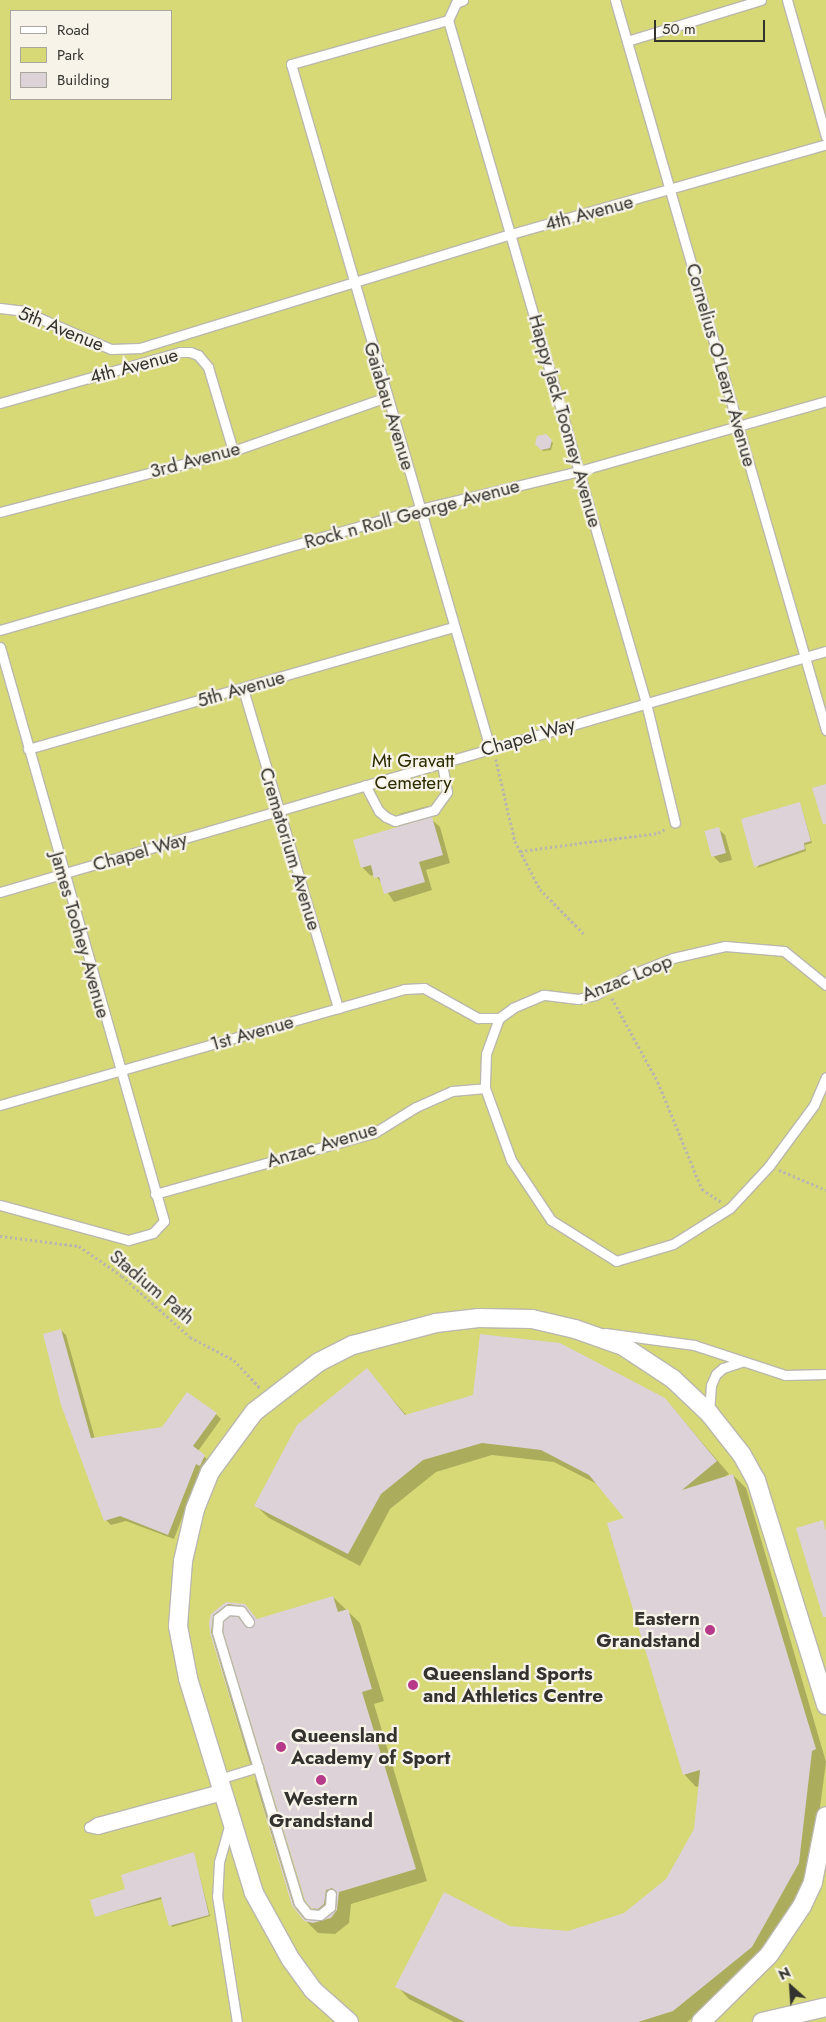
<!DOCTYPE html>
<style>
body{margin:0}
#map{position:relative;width:826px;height:2022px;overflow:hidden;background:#f7f3e9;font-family:Jost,sans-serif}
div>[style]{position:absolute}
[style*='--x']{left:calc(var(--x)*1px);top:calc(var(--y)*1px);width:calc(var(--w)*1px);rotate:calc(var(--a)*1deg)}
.green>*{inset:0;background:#d6d975}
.shadow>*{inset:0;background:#0003}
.building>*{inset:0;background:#ddd2d8;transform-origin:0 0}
.path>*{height:2.5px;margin-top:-1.25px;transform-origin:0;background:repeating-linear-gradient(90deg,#b9b6ae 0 2.5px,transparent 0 5px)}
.roads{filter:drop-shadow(1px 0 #bab7ad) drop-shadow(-1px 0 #bab7ad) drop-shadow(0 1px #bab7ad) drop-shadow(0 -1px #bab7ad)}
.service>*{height:9px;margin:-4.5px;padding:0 4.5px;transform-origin:4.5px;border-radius:4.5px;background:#fff}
.minor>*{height:18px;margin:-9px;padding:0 9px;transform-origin:9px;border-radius:9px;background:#fff}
.dots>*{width:14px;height:14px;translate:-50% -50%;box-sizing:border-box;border:2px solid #f7f3e9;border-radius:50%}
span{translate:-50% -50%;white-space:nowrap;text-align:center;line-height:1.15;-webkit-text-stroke:4.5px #f7f3e9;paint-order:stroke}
.street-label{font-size:19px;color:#33322e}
.park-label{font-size:19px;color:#2c2c00}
.poi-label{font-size:19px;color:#33322e;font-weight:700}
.right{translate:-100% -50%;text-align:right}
.left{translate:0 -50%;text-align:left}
.legend{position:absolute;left:10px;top:10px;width:162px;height:90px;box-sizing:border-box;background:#f7f3e9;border:1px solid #a9a69e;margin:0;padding:6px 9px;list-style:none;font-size:15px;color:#33322e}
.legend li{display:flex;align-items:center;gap:10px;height:25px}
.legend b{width:25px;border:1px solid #a9a69e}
.north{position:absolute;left:766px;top:1962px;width:50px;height:50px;-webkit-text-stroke:4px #f7f3e9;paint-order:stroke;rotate:334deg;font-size:14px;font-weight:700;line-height:20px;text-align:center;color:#33322e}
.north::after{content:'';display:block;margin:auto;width:18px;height:22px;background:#33322e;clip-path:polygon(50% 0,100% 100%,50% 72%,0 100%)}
.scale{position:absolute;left:654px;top:20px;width:111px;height:22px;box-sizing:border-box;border:2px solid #33322e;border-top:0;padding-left:6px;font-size:15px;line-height:18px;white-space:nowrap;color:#33322e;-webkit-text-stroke:4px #f7f3e9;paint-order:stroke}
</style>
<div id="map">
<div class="green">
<i style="clip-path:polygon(evenodd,0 0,826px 0,826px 2022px,0 2022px,0 0,11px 11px,171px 11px,171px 99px,11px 99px,11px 11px)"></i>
</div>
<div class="shadow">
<i style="clip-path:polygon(545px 435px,553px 443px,551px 450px,543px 451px,536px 443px)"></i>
<i style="clip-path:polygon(800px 803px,812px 843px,805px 845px,806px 851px,757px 868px)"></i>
<i style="clip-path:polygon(428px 806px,435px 814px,407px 822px,399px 814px)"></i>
<i style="clip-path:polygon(431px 819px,440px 827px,450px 863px,426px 870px,432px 890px,394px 902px,375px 874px,371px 876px,362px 867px)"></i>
<i style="clip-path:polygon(718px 829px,725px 835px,732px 860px,720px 863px,714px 857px,706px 832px)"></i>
<i style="clip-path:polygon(61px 1330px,66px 1335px,95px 1439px,163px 1428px,216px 1414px,221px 1419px,198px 1451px,209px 1461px,205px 1470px,201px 1468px,174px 1539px,126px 1521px,111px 1525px,106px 1520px)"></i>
<i style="clip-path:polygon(367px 1370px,407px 1416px,665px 1399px,729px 1474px,723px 1478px,733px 1475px,746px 1488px,826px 1762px,811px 1876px,765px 1960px,687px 2022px,454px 2022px,409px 1999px,397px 1986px,510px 1927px,564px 1933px,624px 1914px,667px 1880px,695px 1829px,700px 1786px,696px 1787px,684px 1774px,626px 1519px,599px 1485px,554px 1462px,492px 1455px,436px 1472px,390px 1509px,360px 1566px,269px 1518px,256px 1506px)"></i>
<i style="clip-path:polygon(evenodd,333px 1597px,360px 1623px,384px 1701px,374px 1704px,427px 1881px,351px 1904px,349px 1923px,335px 1934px,318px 1933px,305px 1920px,293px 1905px,255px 1780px,265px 1789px,305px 1919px,325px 1920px,312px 1907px,224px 1630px,223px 1645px,259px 1772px,250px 1763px,211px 1633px,213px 1615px,227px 1603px,244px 1605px,258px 1620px,333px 1597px,241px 1616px,254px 1617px,254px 1628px,248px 1629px,237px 1618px,241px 1616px)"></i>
<i style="clip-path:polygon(194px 1854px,210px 1916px,172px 1927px,162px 1899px,96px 1916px,127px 1890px)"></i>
</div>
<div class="building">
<i style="clip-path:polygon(546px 434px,552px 440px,550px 448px,541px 450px,535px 444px,537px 436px)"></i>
<i style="clip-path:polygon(826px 784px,826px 824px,823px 824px,812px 788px)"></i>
<i style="clip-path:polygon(800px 802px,811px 841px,804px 843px,805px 849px,754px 867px,741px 819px)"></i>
<i style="clip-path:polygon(432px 817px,443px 855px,419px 862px,425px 882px,384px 894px,379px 877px,374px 878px,371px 865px,361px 868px,353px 840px)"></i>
<i style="left:719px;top:827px;width:27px;height:15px;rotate:75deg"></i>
<i style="clip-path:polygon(61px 1329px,91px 1438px,162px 1427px,187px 1392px,217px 1413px,193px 1446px,205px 1455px,200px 1466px,196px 1464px,168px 1535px,120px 1516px,104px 1521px,61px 1405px,43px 1334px)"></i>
<i style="clip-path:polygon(480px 1334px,560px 1343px,665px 1398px,717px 1461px,682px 1490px,733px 1474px,816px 1749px,812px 1751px,799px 1863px,752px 1947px,673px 2011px,638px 2022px,465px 2022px,395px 1987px,444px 1892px,510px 1926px,568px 1931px,624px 1913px,666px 1879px,694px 1829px,700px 1770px,683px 1775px,607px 1523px,624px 1518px,589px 1475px,541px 1450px,482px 1443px,423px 1460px,381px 1494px,348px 1554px,254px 1506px,297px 1425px,367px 1368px,405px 1415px,473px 1395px)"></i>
<i style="clip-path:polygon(823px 1520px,826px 1532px,826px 1617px,823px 1617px,796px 1528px)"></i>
<i style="clip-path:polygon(333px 1596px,338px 1612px,348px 1609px,372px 1689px,362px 1692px,416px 1869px,339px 1892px,337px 1910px,331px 1918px,313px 1923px,304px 1921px,292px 1906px,253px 1775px,294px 1907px,305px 1920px,323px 1920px,336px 1910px,337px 1892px,332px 1888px,326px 1890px,324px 1904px,318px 1909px,311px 1908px,305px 1900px,223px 1631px,224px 1621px,230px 1616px,238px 1617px,247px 1628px,253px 1627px,255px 1621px,244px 1606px,228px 1604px,213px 1615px,211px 1632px,249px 1763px,210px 1633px,209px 1623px,211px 1614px,226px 1602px,245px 1604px,257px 1619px)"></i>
<i style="clip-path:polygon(194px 1852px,209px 1915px,169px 1926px,161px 1897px,95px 1917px,90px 1900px,125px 1889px,121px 1875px)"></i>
</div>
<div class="path">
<i style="--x:496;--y:759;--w:84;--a:77"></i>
<i style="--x:515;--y:841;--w:54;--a:62.5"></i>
<i style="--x:540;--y:889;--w:64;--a:45.6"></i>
<i style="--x:520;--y:851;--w:139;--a:-7.4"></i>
<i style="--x:658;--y:833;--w:8;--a:-30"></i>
<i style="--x:612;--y:998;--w:96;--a:61.3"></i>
<i style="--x:658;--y:1082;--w:116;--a:67.6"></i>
<i style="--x:702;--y:1189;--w:23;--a:34"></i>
<i style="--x:779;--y:1170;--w:51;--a:23.1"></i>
<i style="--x:0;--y:1236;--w:80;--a:7.2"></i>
<i style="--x:79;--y:1246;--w:52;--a:34.9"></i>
<i style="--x:122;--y:1276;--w:91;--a:41.9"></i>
<i style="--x:190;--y:1337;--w:50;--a:27.6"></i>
<i style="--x:234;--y:1360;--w:38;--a:47"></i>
</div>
<div class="roads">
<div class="service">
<i style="--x:463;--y:0;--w:8;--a:157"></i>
<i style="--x:456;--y:3;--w:19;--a:115"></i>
<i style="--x:448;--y:20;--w:163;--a:164.3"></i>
<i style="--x:291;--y:64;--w:712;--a:73.78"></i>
<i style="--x:615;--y:0;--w:760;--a:73.88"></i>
<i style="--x:787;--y:0;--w:142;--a:74.1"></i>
<i style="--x:448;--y:20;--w:711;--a:73.83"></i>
<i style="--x:646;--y:703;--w:123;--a:76.4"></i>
<i style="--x:627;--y:41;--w:140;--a:-17"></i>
<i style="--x:0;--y:308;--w:23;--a:7"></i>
<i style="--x:23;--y:311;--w:96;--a:23.4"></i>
<i style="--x:111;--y:349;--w:29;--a:-2"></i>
<i style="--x:140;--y:348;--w:388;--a:-17.1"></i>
<i style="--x:511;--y:234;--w:328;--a:-15.9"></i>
<i style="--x:0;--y:403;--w:187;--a:-15.8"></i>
<i style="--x:180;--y:352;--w:10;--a:0"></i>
<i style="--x:190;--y:352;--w:9;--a:21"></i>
<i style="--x:198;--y:355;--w:16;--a:50"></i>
<i style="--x:208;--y:367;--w:88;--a:73.4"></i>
<i style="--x:0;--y:512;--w:241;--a:-14.7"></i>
<i style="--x:233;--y:451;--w:162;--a:-19.4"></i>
<i style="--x:0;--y:630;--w:437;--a:-16.1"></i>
<i style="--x:420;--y:509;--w:163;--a:-13.4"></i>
<i style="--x:579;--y:471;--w:257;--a:-15.8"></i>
<i style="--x:0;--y:647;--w:597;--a:74.05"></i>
<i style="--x:164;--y:1221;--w:16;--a:133"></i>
<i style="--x:153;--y:1233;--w:26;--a:164"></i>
<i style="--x:128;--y:1240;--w:133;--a:-164.7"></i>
<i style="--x:243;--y:689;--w:333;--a:73.4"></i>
<i style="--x:28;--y:749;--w:442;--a:-16"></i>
<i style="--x:365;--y:785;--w:30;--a:62"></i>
<i style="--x:379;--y:811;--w:9;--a:41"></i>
<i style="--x:386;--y:817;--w:10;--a:24"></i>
<i style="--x:395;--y:821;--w:41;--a:-15.8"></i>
<i style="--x:434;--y:810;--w:22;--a:-54"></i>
<i style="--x:447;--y:792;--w:29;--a:-100"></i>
<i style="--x:0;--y:892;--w:860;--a:-16.27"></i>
<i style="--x:826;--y:985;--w:54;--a:-141"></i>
<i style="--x:784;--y:951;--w:59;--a:-175.2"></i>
<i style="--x:725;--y:946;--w:53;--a:167"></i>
<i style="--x:673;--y:958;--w:46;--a:158.4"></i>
<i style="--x:630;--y:975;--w:40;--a:150.3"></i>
<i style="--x:595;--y:995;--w:17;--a:167"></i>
<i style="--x:578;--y:999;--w:35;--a:-173"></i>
<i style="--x:543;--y:995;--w:33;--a:157"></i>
<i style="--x:513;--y:1008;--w:17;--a:144"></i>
<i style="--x:499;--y:1018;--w:38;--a:110"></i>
<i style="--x:486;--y:1054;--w:34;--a:92"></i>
<i style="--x:485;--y:1088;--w:77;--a:70.1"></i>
<i style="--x:511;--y:1160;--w:72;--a:56.3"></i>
<i style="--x:551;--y:1220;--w:77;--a:32.2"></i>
<i style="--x:616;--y:1261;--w:59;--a:-16.6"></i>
<i style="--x:673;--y:1244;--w:67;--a:-32.3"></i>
<i style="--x:730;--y:1208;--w:57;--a:-47.1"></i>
<i style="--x:769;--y:1166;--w:76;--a:-53.6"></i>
<i style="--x:814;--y:1105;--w:30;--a:-67"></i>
<i style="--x:0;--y:1105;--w:420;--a:-16"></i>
<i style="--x:404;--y:989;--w:20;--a:-3"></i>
<i style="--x:424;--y:988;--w:62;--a:29.1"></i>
<i style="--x:478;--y:1018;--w:21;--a:0"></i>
<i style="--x:155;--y:1194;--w:227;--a:-15.6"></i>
<i style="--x:374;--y:1133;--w:49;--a:-31.8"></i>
<i style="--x:416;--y:1107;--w:39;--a:-24"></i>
<i style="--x:452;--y:1091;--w:33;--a:-5"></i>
<i style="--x:605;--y:1333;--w:90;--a:7.7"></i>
<i style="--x:694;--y:1345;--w:96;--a:18.2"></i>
<i style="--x:785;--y:1375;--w:41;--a:-1.4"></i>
<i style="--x:709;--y:1413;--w:28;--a:-86"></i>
<i style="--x:711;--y:1385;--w:12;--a:-66"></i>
<i style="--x:716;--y:1374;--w:9;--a:-41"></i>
<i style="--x:723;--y:1368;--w:20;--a:-18"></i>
<i style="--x:249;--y:1622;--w:14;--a:-126"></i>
<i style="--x:241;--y:1611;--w:13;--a:-176"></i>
<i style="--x:228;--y:1610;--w:13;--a:141"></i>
<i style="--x:218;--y:1618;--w:14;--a:94"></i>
<i style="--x:217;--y:1632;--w:283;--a:73.2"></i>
<i style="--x:299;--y:1903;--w:14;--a:51"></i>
<i style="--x:308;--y:1914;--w:12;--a:5"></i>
<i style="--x:320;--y:1915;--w:13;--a:-39"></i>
<i style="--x:330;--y:1907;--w:13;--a:-86"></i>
<i style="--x:219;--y:1779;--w:41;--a:-17.1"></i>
<i style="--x:230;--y:1823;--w:41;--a:105.8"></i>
<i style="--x:219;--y:1862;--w:34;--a:93"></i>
<i style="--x:217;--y:1896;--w:128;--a:81"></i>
<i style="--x:89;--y:1827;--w:9;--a:13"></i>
<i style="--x:98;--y:1829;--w:121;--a:-15.3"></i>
<i style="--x:215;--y:1797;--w:9;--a:-32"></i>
<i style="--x:89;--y:1827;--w:9;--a:-32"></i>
<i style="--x:97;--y:1822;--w:69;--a:-15"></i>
<i style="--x:164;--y:1804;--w:51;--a:-14.9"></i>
<i style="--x:213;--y:1791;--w:10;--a:6"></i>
</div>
<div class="minor">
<i style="--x:349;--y:2022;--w:48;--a:-138.4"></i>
<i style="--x:313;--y:1990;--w:37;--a:-126"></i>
<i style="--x:291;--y:1960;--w:77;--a:-118.9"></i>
<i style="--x:254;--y:1893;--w:225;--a:-107.1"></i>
<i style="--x:188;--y:1678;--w:53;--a:-100.9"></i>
<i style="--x:178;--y:1626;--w:65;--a:-85.6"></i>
<i style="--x:183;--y:1561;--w:53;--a:-77"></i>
<i style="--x:195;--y:1509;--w:40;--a:-68"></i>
<i style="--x:210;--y:1472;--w:74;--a:-53.7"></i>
<i style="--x:254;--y:1412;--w:82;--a:-37.6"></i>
<i style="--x:319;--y:1362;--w:38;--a:-27"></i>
<i style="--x:353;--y:1345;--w:86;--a:-14.8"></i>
<i style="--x:436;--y:1323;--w:43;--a:-6.6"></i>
<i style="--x:479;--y:1318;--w:53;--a:1.1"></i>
<i style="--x:532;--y:1319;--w:44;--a:13.1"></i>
<i style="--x:575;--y:1329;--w:51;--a:19.5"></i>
<i style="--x:623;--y:1346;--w:60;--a:33.4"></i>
<i style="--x:673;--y:1379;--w:50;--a:43.4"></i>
<i style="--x:709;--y:1413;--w:53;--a:51.8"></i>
<i style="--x:742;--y:1455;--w:29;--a:61"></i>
<i style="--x:756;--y:1480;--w:236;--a:72.7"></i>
<i style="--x:701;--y:2022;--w:95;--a:-44.6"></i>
<i style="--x:769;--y:1955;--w:59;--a:-56"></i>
<i style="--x:802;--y:1906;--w:26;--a:-65"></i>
<i style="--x:813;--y:1882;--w:67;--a:-78.9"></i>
<i style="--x:762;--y:2022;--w:66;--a:-13.2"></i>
</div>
</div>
<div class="dots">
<i style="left:710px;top:1630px;background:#b73a8a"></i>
<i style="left:413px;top:1685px;background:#b73a8a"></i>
<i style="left:281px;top:1747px;background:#b73a8a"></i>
<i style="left:321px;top:1780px;background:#b73a8a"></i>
</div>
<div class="street-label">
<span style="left:589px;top:213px;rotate:-15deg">4th Avenue</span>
<span style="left:61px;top:329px;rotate:22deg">5th Avenue</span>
<span style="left:721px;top:365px;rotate:74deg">Cornelius O'Leary Avenue</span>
<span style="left:134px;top:366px;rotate:-15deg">4th Avenue</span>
<span style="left:389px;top:406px;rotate:73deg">Gaiabau Avenue</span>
<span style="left:565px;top:421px;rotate:74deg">Happy Jack Toomey Avenue</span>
<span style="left:195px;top:460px;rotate:-15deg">3rd Avenue</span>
<span style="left:412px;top:514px;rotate:-15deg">Rock n Roll George Avenue</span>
<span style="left:241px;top:689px;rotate:-16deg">5th Avenue</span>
<span style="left:528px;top:737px;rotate:-16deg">Chapel Way</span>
<span style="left:290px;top:849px;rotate:73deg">Crematorium Avenue</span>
<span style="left:140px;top:852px;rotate:-16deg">Chapel Way</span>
<span style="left:80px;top:935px;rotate:74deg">James Toohey Avenue</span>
<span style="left:627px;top:978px;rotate:-22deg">Anzac Loop</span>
<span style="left:252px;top:1033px;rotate:-16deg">1st Avenue</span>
<span style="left:322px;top:1145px;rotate:-17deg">Anzac Avenue</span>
<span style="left:152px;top:1287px;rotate:40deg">Stadium Path</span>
</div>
<div class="park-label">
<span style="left:413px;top:772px">Mt Gravatt<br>Cemetery</span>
</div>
<div class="poi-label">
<span class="right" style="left:700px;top:1630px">Eastern<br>Grandstand</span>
<span class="left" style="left:423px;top:1685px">Queensland Sports<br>and Athletics Centre</span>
<span class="left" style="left:291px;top:1747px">Queensland<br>Academy of Sport</span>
<span style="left:321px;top:1810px">Western<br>Grandstand</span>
</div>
<ul class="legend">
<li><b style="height:6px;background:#fff"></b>Road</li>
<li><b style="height:14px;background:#d6d975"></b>Park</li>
<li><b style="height:14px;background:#ddd2d8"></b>Building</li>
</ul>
<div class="north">N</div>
<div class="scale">50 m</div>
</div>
